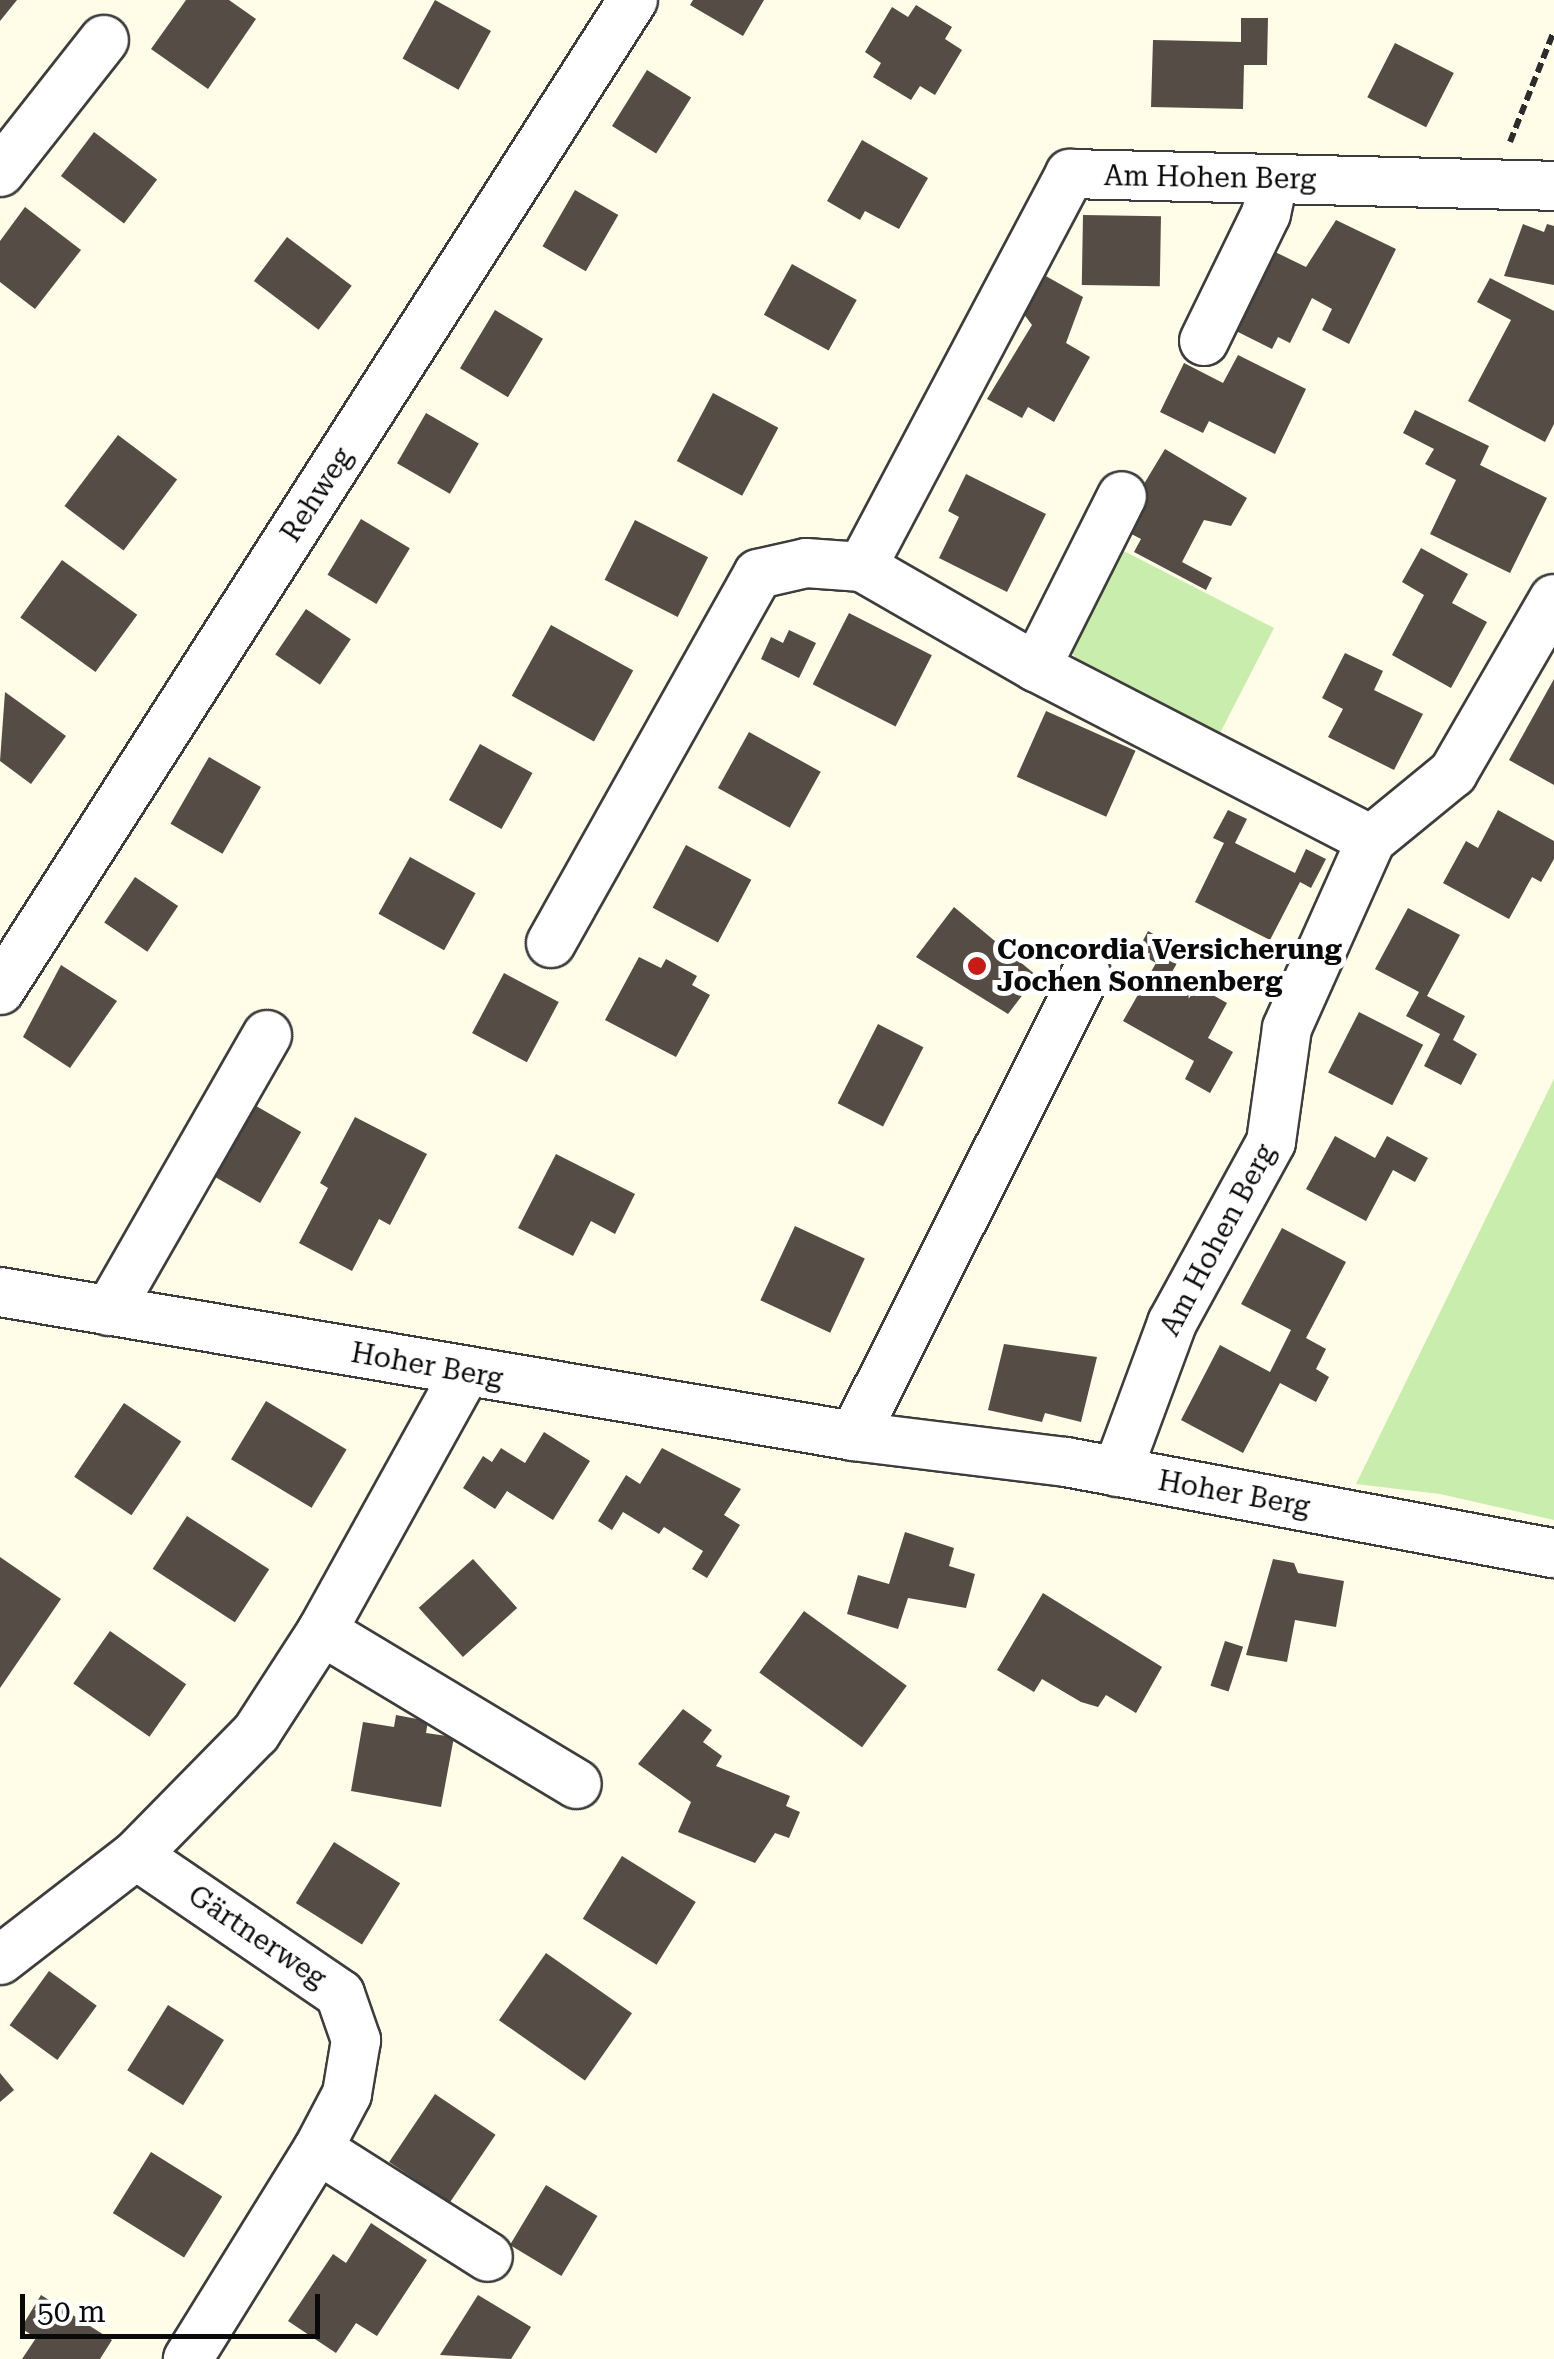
<!DOCTYPE html>
<meta charset="utf-8">
<style>
body{margin:0}
#map{position:relative;width:1554px;height:2359px;overflow:hidden;background:#fffce7;font-family:"Roboto Serif",serif}
div>[style]{position:absolute}
[style*='--x']{left:calc(var(--x)*1px);top:calc(var(--y)*1px);width:calc(var(--w)*1px);rotate:calc(var(--a)*1deg)}
.green>*{inset:0;background:#c8edad}
.building>*{inset:0;background:#544c45;transform-origin:0 0}
.path>*{height:6px;margin-top:-3px;transform-origin:0;background:repeating-linear-gradient(90deg,#2c2c2c 0 10px,transparent 0 15px)}
.roads{filter:drop-shadow(2px 0 #3d3d3d) drop-shadow(-2px 0 #3d3d3d) drop-shadow(0 2px #3d3d3d) drop-shadow(0 -2px #3d3d3d)}
.minor>*{height:48px;margin:-24px;padding:0 24px;transform-origin:24px;border-radius:24px;background:#fff}
.dots>*{width:28px;height:28px;translate:-50% -50%;box-sizing:border-box;border:5px solid #fff;border-radius:50%}
span{translate:-50% -50%;white-space:nowrap;text-align:center;line-height:1.15;-webkit-text-stroke:10px #fff;paint-order:stroke}
.street-label{font-size:28px;color:#0a0a0a}
.poi-label{font-size:28px;color:#0a0a0a;font-weight:700}
.left{translate:0 -50%;text-align:left}
.scale{position:absolute;left:20px;top:2294px;width:300px;height:45px;box-sizing:border-box;border:5px solid #0a0a0a;border-top:0;padding-left:12px;font-size:30px;line-height:35px;white-space:nowrap;color:#0a0a0a;-webkit-text-stroke:8px #fff;paint-order:stroke}
</style>
<div id="map">
<div class="green">
<i style="clip-path:polygon(1118px 548px,1274px 628px,1219px 735px,1078px 661px,1070px 650px)"></i>
<i style="clip-path:polygon(1554px 1079px,1554px 1520px,1440px 1494px,1356px 1484px)"></i>
</div>
<div class="building">
<i style="clip-path:polygon(0 0,17px 0,0 21px)"></i>
<i style="clip-path:polygon(186px 0,229px 0,256px 19px,208px 89px,151px 49px)"></i>
<i style="left:435px;top:0;width:64px;height:67px;rotate:29deg"></i>
<i style="clip-path:polygon(693px 0,764px 0,743px 36px,690px 5px)"></i>
<i style="clip-path:polygon(916px 5px,952px 27px,945px 39px,962px 50px,935px 95px,920px 86px,911px 100px,873px 77px,881px 63px,865px 52px,892px 7px,908px 17px)"></i>
<i style="clip-path:polygon(1241px 18px,1268px 18px,1267px 65px,1244px 65px,1243px 109px,1151px 107px,1153px 40px,1241px 42px)"></i>
<i style="left:1395px;top:43px;width:66px;height:61px;rotate:27deg"></i>
<i style="left:647px;top:70px;width:52px;height:66px;rotate:32deg"></i>
<i style="left:94px;top:132px;width:79px;height:55px;rotate:37deg"></i>
<i style="clip-path:polygon(862px 140px,928px 178px,899px 229px,865px 211px,860px 220px,827px 201px)"></i>
<i style="left:575px;top:190px;width:50px;height:65px;rotate:30deg"></i>
<i style="clip-path:polygon(25px 207px,81px 250px,35px 309px,0 282px,0 241px)"></i>
<i style="left:1083px;top:215px;width:78px;height:70px;rotate:1deg"></i>
<i style="clip-path:polygon(1336px 220px,1396px 249px,1349px 344px,1322px 330px,1332px 309px,1312px 298px,1290px 343px,1278px 337px,1272px 349px,1230px 328px,1269px 249px,1306px 267px)"></i>
<i style="clip-path:polygon(1523px 224px,1544px 232px,1547px 224px,1554px 226px,1554px 285px,1504px 276px)"></i>
<i style="left:287px;top:237px;width:81px;height:55px;rotate:37deg"></i>
<i style="left:792px;top:264px;width:74px;height:58px;rotate:29deg"></i>
<i style="clip-path:polygon(1044px 275px,1083px 297px,1066px 343px,1090px 357px,1054px 422px,1028px 407px,1022px 418px,987px 399px,1032px 325px,1023px 313px)"></i>
<i style="clip-path:polygon(1490px 278px,1554px 311px,1554px 424px,1545px 442px,1468px 401px,1511px 320px,1477px 302px)"></i>
<i style="left:495px;top:310px;width:56px;height:68px;rotate:31deg"></i>
<i style="clip-path:polygon(1238px 355px,1306px 389px,1275px 454px,1209px 421px,1203px 433px,1160px 412px,1184px 363px,1223px 383px)"></i>
<i style="left:713px;top:393px;width:74px;height:77px;rotate:28deg"></i>
<i style="clip-path:polygon(1415px 410px,1489px 446px,1480px 465px,1547px 498px,1510px 573px,1430px 534px,1456px 480px,1425px 464px,1434px 449px,1403px 433px)"></i>
<i style="left:426px;top:413px;width:61px;height:58px;rotate:30deg"></i>
<i style="left:118px;top:435px;width:74px;height:89px;rotate:37deg"></i>
<i style="clip-path:polygon(1165px 449px,1247px 498px,1231px 526px,1204px 520px,1182px 562px,1212px 578px,1206px 590px,1134px 552px,1141px 539px,1118px 527px)"></i>
<i style="clip-path:polygon(966px 474px,1046px 514px,1007px 592px,939px 558px,959px 517px,948px 511px)"></i>
<i style="left:361px;top:519px;width:57px;height:65px;rotate:31deg"></i>
<i style="left:635px;top:520px;width:82px;height:67px;rotate:27deg"></i>
<i style="clip-path:polygon(1421px 548px,1468px 574px,1452px 603px,1487px 622px,1451px 688px,1392px 655px,1424px 595px,1402px 582px)"></i>
<i style="left:62px;top:560px;width:93px;height:71px;rotate:36deg"></i>
<i style="left:306px;top:609px;width:54px;height:55px;rotate:34deg"></i>
<i style="left:849px;top:613px;width:93px;height:80px;rotate:27deg"></i>
<i style="left:551px;top:625px;width:94px;height:81px;rotate:29deg"></i>
<i style="clip-path:polygon(789px 630px,816px 643px,799px 678px,761px 659px,771px 637px,783px 643px)"></i>
<i style="clip-path:polygon(1345px 653px,1383px 671px,1374px 690px,1423px 714px,1394px 770px,1328px 737px,1343px 709px,1322px 698px)"></i>
<i style="clip-path:polygon(1554px 679px,1554px 785px,1509px 760px)"></i>
<i style="clip-path:polygon(5px 692px,66px 736px,31px 784px,0 761px)"></i>
<i style="left:1046px;top:711px;width:98px;height:72px;rotate:24deg"></i>
<i style="left:749px;top:732px;width:82px;height:64px;rotate:29deg"></i>
<i style="left:480px;top:744px;width:60px;height:64px;rotate:29deg"></i>
<i style="left:209px;top:757px;width:60px;height:77px;rotate:30deg"></i>
<i style="clip-path:polygon(1228px 810px,1247px 819px,1235px 843px,1295px 873px,1306px 849px,1326px 859px,1311px 888px,1300px 882px,1270px 940px,1195px 902px,1224px 843px,1213px 838px)"></i>
<i style="clip-path:polygon(1498px 810px,1554px 841px,1554px 859px,1541px 882px,1532px 877px,1509px 919px,1443px 883px,1466px 841px,1478px 848px)"></i>
<i style="left:686px;top:845px;width:74px;height:71px;rotate:28deg"></i>
<i style="left:410px;top:857px;width:75px;height:65px;rotate:29deg"></i>
<i style="left:135px;top:877px;width:52px;height:55px;rotate:34deg"></i>
<i style="clip-path:polygon(954px 907px,1037px 976px,1008px 1014px,916px 957px)"></i>
<i style="clip-path:polygon(1408px 908px,1460px 935px,1427px 996px,1465px 1016px,1453px 1040px,1477px 1054px,1461px 1085px,1424px 1066px,1440px 1034px,1406px 1016px,1419px 992px,1375px 969px)"></i>
<i style="clip-path:polygon(1148px 931px,1184px 951px,1172px 972px,1227px 1003px,1208px 1038px,1233px 1052px,1210px 1093px,1185px 1079px,1194px 1061px,1123px 1021px,1156px 963px,1137px 952px)"></i>
<i style="clip-path:polygon(639px 957px,661px 968px,666px 959px,697px 976px,692px 985px,710px 995px,676px 1057px,605px 1020px)"></i>
<i style="clip-path:polygon(61px 965px,117px 1001px,70px 1068px,23px 1037px)"></i>
<i style="left:504px;top:973px;width:62px;height:68px;rotate:28deg"></i>
<i style="left:1359px;top:1012px;width:72px;height:68px;rotate:27deg"></i>
<i style="left:878px;top:1024px;width:51px;height:89px;rotate:27deg"></i>
<i style="left:244px;top:1099px;width:66px;height:82px;rotate:30deg"></i>
<i style="clip-path:polygon(355px 1117px,427px 1154px,390px 1225px,379px 1219px,352px 1271px,299px 1243px,328px 1188px,320px 1183px)"></i>
<i style="clip-path:polygon(1335px 1136px,1375px 1158px,1387px 1136px,1428px 1158px,1415px 1182px,1393px 1170px,1366px 1221px,1306px 1189px)"></i>
<i style="clip-path:polygon(556px 1154px,635px 1194px,615px 1234px,591px 1221px,573px 1256px,518px 1228px)"></i>
<i style="left:795px;top:1226px;width:77px;height:82px;rotate:25deg"></i>
<i style="clip-path:polygon(1282px 1228px,1346px 1262px,1306px 1338px,1326px 1349px,1316px 1369px,1329px 1377px,1316px 1402px,1280px 1383px,1243px 1453px,1181px 1420px,1220px 1345px,1270px 1372px,1291px 1330px,1241px 1304px)"></i>
<i style="clip-path:polygon(1004px 1344px,1097px 1357px,1081px 1422px,1045px 1413px,1042px 1422px,988px 1410px)"></i>
<i style="left:266px;top:1401px;width:94px;height:68px;rotate:31deg"></i>
<i style="left:124px;top:1403px;width:69px;height:89px;rotate:34deg"></i>
<i style="clip-path:polygon(544px 1432px,590px 1461px,553px 1520px,507px 1491px,495px 1509px,463px 1488px,483px 1456px,492px 1462px,501px 1448px,525px 1463px)"></i>
<i style="clip-path:polygon(662px 1448px,741px 1489px,724px 1515px,740px 1525px,707px 1578px,692px 1569px,703px 1551px,664px 1527px,659px 1534px,623px 1512px,612px 1530px,598px 1521px,626px 1475px,640px 1484px)"></i>
<i style="left:187px;top:1516px;width:98px;height:63px;rotate:33deg"></i>
<i style="clip-path:polygon(905px 1532px,954px 1548px,949px 1566px,975px 1574px,966px 1608px,908px 1598px,898px 1629px,847px 1614px,858px 1575px,889px 1584px)"></i>
<i style="clip-path:polygon(0 1557px,61px 1599px,0 1688px)"></i>
<i style="left:473px;top:1559px;width:66px;height:73px;rotate:48deg"></i>
<i style="clip-path:polygon(1273px 1559px,1294px 1563px,1298px 1573px,1344px 1581px,1336px 1627px,1295px 1620px,1287px 1662px,1246px 1655px)"></i>
<i style="clip-path:polygon(1043px 1593px,1162px 1667px,1136px 1713px,1106px 1695px,1098px 1707px,1081px 1702px,1042px 1679px,1034px 1692px,997px 1670px)"></i>
<i style="left:804px;top:1611px;width:127px;height:76px;rotate:36deg"></i>
<i style="left:110px;top:1631px;width:93px;height:64px;rotate:35deg"></i>
<i style="left:1225px;top:1641px;width:19px;height:47px;rotate:18deg"></i>
<i style="clip-path:polygon(683px 1709px,712px 1730px,703px 1742px,722px 1756px,716px 1766px,790px 1796px,786px 1806px,800px 1812px,789px 1838px,775px 1833px,755px 1863px,678px 1832px,691px 1802px,638px 1764px)"></i>
<i style="clip-path:polygon(396px 1715px,428px 1721px,426px 1733px,454px 1737px,441px 1807px,351px 1791px,363px 1722px,394px 1727px)"></i>
<i style="left:334px;top:1842px;width:78px;height:72px;rotate:32deg"></i>
<i style="left:622px;top:1856px;width:87px;height:74px;rotate:32deg"></i>
<i style="left:546px;top:1953px;width:105px;height:82px;rotate:35deg"></i>
<i style="left:49px;top:1971px;width:59px;height:67px;rotate:36deg"></i>
<i style="left:168px;top:2005px;width:66px;height:77px;rotate:32deg"></i>
<i style="clip-path:polygon(0 2073px,14px 2090px,0 2102px)"></i>
<i style="left:435px;top:2094px;width:73px;height:82px;rotate:34deg"></i>
<i style="left:151px;top:2152px;width:84px;height:72px;rotate:32deg"></i>
<i style="left:546px;top:2185px;width:60px;height:70px;rotate:31deg"></i>
<i style="clip-path:polygon(371px 2223px,427px 2260px,377px 2336px,356px 2323px,336px 2353px,288px 2321px,333px 2254px,346px 2263px)"></i>
<i style="clip-path:polygon(41px 2295px,112px 2340px,100px 2359px,22px 2359px,36px 2338px,21px 2328px)"></i>
<i style="clip-path:polygon(478px 2295px,531px 2327px,511px 2359px,440px 2355px)"></i>
</div>
<div class="path">
<i style="--x:1510;--y:142;--w:119;--a:-68.4"></i>
</div>
<div class="roads">
<div class="minor">
<i style="--x:0;--y:172;--w:168;--a:-51.8"></i>
<i style="--x:1204;--y:341;--w:141;--a:-64"></i>
<i style="--x:1266;--y:214;--w:33;--a:-78"></i>
<i style="--x:862;--y:567;--w:201;--a:29.9"></i>
<i style="--x:1036;--y:667;--w:377;--a:27.3"></i>
<i style="--x:1036;--y:667;--w:191;--a:-63.3"></i>
<i style="--x:551;--y:943;--w:423;--a:-60.7"></i>
<i style="--x:758;--y:574;--w:49;--a:-12.9"></i>
<i style="--x:806;--y:563;--w:56;--a:4.1"></i>
<i style="--x:862;--y:567;--w:445;--a:-62.1"></i>
<i style="--x:1070;--y:174;--w:484;--a:1.4"></i>
<i style="--x:0;--y:990;--w:1175;--a:-57.41"></i>
<i style="--x:0;--y:1292;--w:866;--a:9.57"></i>
<i style="--x:854;--y:1436;--w:214;--a:7"></i>
<i style="--x:1066;--y:1462;--w:496;--a:10.6"></i>
<i style="--x:109;--y:1311;--w:318;--a:-60.2"></i>
<i style="--x:854;--y:1436;--w:517;--a:-63.34"></i>
<i style="--x:1117;--y:1472;--w:159;--a:-69.7"></i>
<i style="--x:1172;--y:1323;--w:206;--a:-61.3"></i>
<i style="--x:1271;--y:1142;--w:115;--a:-82"></i>
<i style="--x:1287;--y:1028;--w:206;--a:-65.9"></i>
<i style="--x:1371;--y:840;--w:106;--a:-39.3"></i>
<i style="--x:1453;--y:773;--w:201;--a:-59.9"></i>
<i style="--x:322;--y:1631;--w:297;--a:31"></i>
<i style="--x:136;--y:1855;--w:247;--a:34.3"></i>
<i style="--x:340;--y:1994;--w:49;--a:70.8"></i>
<i style="--x:356;--y:2040;--w:55;--a:99.5"></i>
<i style="--x:347;--y:2094;--w:62;--a:117.8"></i>
<i style="--x:318;--y:2149;--w:247;--a:121.8"></i>
<i style="--x:0;--y:1960;--w:172;--a:-37.7"></i>
<i style="--x:136;--y:1855;--w:171;--a:-45.5"></i>
<i style="--x:256;--y:1733;--w:121;--a:-57.1"></i>
<i style="--x:322;--y:1631;--w:295;--a:-61"></i>
<i style="--x:318;--y:2149;--w:201;--a:32.4"></i>
</div>
</div>
<div class="dots">
<i style="left:977px;top:966px;background:#c71c15"></i>
</div>
<div class="street-label">
<span style="left:1210px;top:178px;rotate:1deg">Am Hohen Berg</span>
<span style="left:317px;top:495px;rotate:-57deg">Rehweg</span>
<span style="left:1218px;top:1240px;rotate:-62deg">Am Hohen Berg</span>
<span style="left:427px;top:1366px;rotate:10deg">Hoher Berg</span>
<span style="left:1234px;top:1494px;rotate:10deg">Hoher Berg</span>
<span style="left:257px;top:1937px;rotate:34deg">Gärtnerweg</span>
</div>
<div class="poi-label">
<span class="left" style="left:997px;top:966px">Concordia Versicherung<br>Jochen Sonnenberg</span>
</div>
<div class="scale">50 m</div>
</div>
